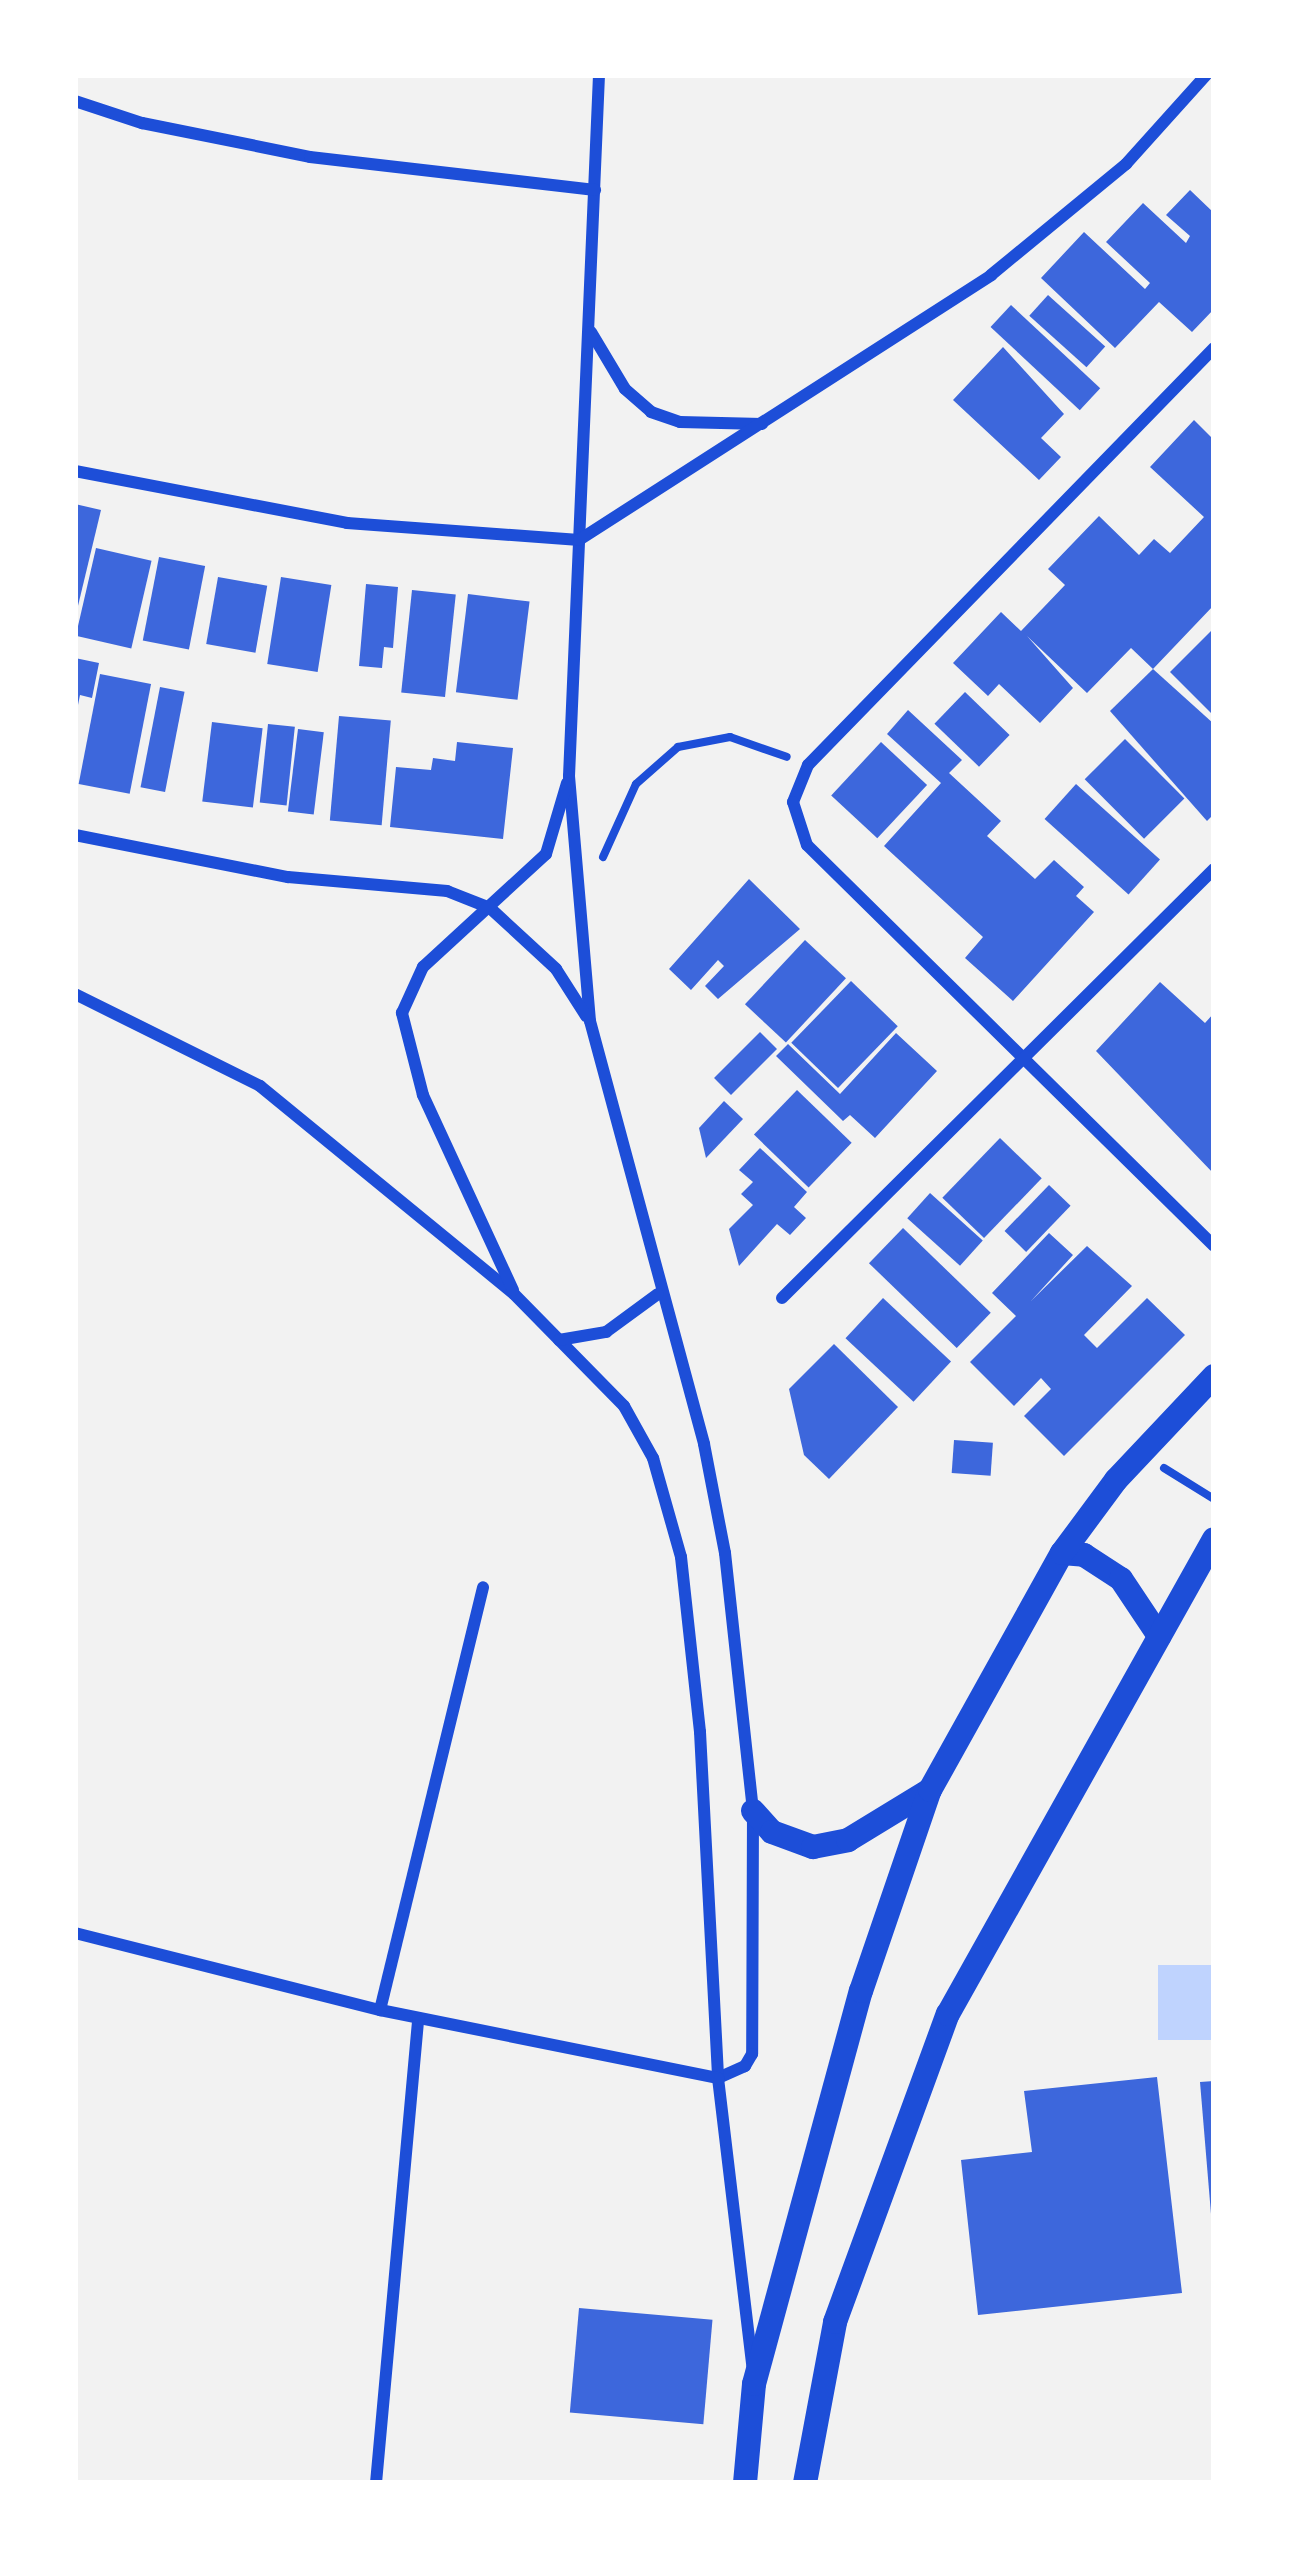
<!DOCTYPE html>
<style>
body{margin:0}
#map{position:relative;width:1289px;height:2558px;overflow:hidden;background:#f2f2f2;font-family:"Sofia Sans Condensed",sans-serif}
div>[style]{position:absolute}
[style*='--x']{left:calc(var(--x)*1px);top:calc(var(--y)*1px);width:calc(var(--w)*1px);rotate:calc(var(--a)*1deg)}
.water>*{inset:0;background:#bfd3fe;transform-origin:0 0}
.building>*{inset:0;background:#3d67dc;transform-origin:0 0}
.path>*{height:8px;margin:-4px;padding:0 4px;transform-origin:4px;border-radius:4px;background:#1d4ed8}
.minor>*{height:12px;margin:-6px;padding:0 6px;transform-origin:6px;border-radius:6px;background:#1d4ed8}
.secondary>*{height:24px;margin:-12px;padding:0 12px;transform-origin:12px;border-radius:12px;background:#1d4ed8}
span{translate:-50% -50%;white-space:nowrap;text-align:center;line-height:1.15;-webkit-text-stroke:10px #fff;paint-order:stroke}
.frame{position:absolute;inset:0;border:78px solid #fff;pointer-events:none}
</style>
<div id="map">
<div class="water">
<i style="left:1214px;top:1965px;width:75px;height:56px;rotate:90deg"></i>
</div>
<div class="building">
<i style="clip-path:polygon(1190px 190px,1214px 213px,1214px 309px,1192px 332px,1159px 302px,1115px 348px,1041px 278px,1084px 232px,1145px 289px,1150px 283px,1106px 242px,1143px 203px,1186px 243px,1190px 236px,1166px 215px)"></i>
<i style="left:1048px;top:295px;width:77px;height:28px;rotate:42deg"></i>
<i style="left:1011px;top:305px;width:122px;height:30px;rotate:43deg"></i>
<i style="clip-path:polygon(1003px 347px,1064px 414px,1041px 438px,1061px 457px,1039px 480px,953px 400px)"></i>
<i style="clip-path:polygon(1194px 420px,1214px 440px,1214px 605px,1153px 669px,1131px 648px,1087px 693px,1027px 636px,1073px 688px,1040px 723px,999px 684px,988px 696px,953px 663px,1001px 612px,1021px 631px,1065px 585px,1048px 569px,1099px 516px,1139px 555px,1154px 539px,1170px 553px,1204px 517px,1150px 467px)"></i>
<i style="clip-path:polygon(75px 504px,101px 510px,77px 610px,75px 610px)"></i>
<i style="left:96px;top:548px;width:57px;height:90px;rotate:13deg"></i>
<i style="left:159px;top:557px;width:47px;height:85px;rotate:11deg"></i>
<i style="left:218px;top:577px;width:50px;height:68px;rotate:10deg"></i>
<i style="left:281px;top:577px;width:51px;height:88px;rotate:9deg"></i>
<i style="clip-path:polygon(366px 584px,398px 587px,393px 648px,384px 647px,382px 668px,359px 666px)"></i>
<i style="left:412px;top:590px;width:44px;height:103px;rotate:6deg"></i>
<i style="left:468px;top:594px;width:62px;height:99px;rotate:7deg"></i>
<i style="clip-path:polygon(1211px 631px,1214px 634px,1214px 716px,1170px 672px)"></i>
<i style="clip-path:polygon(75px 658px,99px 663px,92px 698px,80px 695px,77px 710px)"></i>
<i style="clip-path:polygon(1153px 669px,1214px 724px,1214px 814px,1207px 821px,1110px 711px)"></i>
<i style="left:100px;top:674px;width:52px;height:112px;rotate:11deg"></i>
<i style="left:160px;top:687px;width:25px;height:102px;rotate:11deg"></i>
<i style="left:965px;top:692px;width:62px;height:44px;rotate:44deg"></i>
<i style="clip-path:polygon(908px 710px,962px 760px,949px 773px,1001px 821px,987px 836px,1035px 879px,1054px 860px,1084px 887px,1076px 896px,1094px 912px,1013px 1001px,965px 958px,983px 937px,884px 846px,941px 783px,887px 734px)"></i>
<i style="left:339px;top:716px;width:52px;height:105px;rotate:5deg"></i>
<i style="left:212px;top:722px;width:51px;height:80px;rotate:7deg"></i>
<i style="left:268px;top:724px;width:27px;height:79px;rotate:6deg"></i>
<i style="left:298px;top:729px;width:26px;height:83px;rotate:7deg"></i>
<i style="left:1125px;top:739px;width:84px;height:57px;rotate:45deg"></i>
<i style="clip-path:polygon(457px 742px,513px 748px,503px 839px,390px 827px,396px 767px,431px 770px,433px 758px,455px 761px)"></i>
<i style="left:881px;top:742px;width:63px;height:73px;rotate:43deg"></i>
<i style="left:1076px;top:784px;width:113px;height:47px;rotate:42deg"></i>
<i style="clip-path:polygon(749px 879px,800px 929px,718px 999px,705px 986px,724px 966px,718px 960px,691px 990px,669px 969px)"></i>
<i style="left:805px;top:940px;width:56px;height:88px;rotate:43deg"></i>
<i style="left:851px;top:981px;width:65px;height:86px;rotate:44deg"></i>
<i style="clip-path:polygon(1160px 982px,1205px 1023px,1214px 1013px,1214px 1174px,1096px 1051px)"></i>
<i style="left:760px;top:1032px;width:24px;height:65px;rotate:45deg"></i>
<i style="clip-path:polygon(896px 1033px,937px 1071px,875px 1138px,850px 1115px,843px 1121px,776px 1056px,788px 1044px,840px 1094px)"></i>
<i style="left:797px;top:1090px;width:76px;height:62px;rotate:44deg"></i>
<i style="clip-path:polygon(724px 1101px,743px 1119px,706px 1158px,699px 1128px)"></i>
<i style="left:1000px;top:1138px;width:58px;height:83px;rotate:44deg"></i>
<i style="clip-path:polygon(760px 1148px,807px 1192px,794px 1207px,806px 1218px,790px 1235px,777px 1224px,739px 1266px,729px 1229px,753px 1205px,741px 1194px,753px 1182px,739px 1170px)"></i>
<i style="left:1049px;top:1185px;width:30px;height:64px;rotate:44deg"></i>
<i style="left:930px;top:1193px;width:71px;height:34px;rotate:42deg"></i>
<i style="left:903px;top:1228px;width:122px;height:49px;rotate:44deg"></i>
<i style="clip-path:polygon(1049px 1233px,1073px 1255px,1031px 1301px,1087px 1246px,1132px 1286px,1084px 1335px,1097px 1348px,1147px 1298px,1185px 1335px,1064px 1456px,1024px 1416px,1051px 1389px,1041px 1378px,1014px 1406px,970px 1362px,1016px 1316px,992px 1293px)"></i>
<i style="left:883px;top:1298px;width:93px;height:55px;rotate:43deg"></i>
<i style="clip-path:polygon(834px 1344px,898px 1407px,829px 1479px,804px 1455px,789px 1389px)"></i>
<i style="left:954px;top:1440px;width:39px;height:33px;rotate:4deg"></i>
<i style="clip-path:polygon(1157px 2077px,1182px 2293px,978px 2315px,961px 2160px,1032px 2152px,1024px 2091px)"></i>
<i style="clip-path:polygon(1214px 2081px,1214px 2214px,1211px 2214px,1200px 2082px)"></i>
<i style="left:579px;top:2308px;width:134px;height:105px;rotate:5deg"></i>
</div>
<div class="path">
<i style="--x:603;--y:857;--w:80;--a:-65.7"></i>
<i style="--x:636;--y:784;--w:56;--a:-41.4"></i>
<i style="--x:678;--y:747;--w:53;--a:-10.9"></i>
<i style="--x:730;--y:737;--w:60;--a:19.3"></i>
<i style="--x:1164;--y:1468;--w:59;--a:31.8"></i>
</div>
<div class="minor">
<i style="--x:599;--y:75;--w:702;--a:92.45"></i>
<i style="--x:569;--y:776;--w:246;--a:85.1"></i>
<i style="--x:590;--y:1021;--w:438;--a:74.9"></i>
<i style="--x:704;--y:1444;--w:111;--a:79.1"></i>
<i style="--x:725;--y:1553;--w:260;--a:83.8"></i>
<i style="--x:753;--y:1811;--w:243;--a:90.2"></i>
<i style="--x:752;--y:2054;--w:14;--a:120"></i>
<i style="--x:745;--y:2066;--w:30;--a:156"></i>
<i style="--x:75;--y:101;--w:71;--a:18.2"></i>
<i style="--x:142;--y:123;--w:171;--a:11.4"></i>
<i style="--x:310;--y:157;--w:287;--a:6.6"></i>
<i style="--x:591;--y:332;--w:66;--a:59.2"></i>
<i style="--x:625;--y:389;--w:35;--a:41"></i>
<i style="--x:651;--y:412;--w:31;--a:19"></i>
<i style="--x:680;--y:422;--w:82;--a:1.4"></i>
<i style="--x:1214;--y:348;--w:582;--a:134.23"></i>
<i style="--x:808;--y:765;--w:40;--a:112"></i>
<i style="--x:793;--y:802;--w:45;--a:72"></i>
<i style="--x:807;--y:845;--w:571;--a:44.57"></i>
<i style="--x:75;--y:471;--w:277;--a:10.8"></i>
<i style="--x:347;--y:523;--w:233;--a:4.2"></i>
<i style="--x:579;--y:540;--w:490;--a:-32.7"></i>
<i style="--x:991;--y:275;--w:175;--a:-39.4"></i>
<i style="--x:1126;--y:164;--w:120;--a:-48"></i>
<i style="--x:75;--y:835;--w:217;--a:11.2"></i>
<i style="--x:288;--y:877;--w:160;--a:5"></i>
<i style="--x:447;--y:891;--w:46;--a:21.6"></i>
<i style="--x:490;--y:908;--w:90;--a:42.7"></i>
<i style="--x:556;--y:969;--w:56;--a:57.4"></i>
<i style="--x:75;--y:994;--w:207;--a:26.4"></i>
<i style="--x:260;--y:1086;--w:328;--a:39.3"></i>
<i style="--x:514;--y:1294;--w:157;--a:45.5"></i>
<i style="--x:624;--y:1406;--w:60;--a:60.9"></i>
<i style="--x:653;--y:1458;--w:103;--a:74.2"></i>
<i style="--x:681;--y:1557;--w:176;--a:83.8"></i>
<i style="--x:700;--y:1732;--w:346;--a:87"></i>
<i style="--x:718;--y:2078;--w:289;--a:83.2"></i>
<i style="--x:513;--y:1290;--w:215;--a:-114.8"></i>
<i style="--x:423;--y:1095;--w:85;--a:-104.4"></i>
<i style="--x:402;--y:1013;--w:51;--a:-65.5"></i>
<i style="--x:423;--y:967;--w:167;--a:-42.6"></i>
<i style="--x:546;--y:854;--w:74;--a:-73.5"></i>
<i style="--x:782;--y:1298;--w:609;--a:-44.8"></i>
<i style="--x:559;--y:1340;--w:48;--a:-9.7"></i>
<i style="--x:606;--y:1332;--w:64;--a:-36.2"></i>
<i style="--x:75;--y:1933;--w:315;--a:14.2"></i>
<i style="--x:380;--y:2010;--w:345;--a:11.4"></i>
<i style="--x:380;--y:2010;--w:435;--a:-76.3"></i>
<i style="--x:376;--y:2483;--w:467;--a:-84.8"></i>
</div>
<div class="secondary">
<i style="--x:1062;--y:1553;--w:22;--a:5"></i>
<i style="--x:1084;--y:1555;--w:44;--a:33"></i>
<i style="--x:1121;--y:1579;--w:69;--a:56.3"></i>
<i style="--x:753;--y:1811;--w:28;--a:48"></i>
<i style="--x:772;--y:1832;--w:44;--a:20.1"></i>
<i style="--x:813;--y:1847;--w:36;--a:-11"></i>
<i style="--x:848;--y:1840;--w:96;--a:-31.4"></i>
<i style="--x:745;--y:2483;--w:99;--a:-84.8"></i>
<i style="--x:754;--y:2384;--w:407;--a:-74.8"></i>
<i style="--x:861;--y:1991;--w:213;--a:-71.1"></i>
<i style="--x:930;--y:1790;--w:271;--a:-60.9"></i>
<i style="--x:1062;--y:1553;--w:91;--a:-53.5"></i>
<i style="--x:1116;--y:1480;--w:143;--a:-46.7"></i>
<i style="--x:805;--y:2483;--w:164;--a:-79.4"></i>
<i style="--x:835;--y:2322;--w:328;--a:-69.9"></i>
<i style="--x:948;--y:2014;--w:544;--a:-60.75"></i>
</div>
<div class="frame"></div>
</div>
